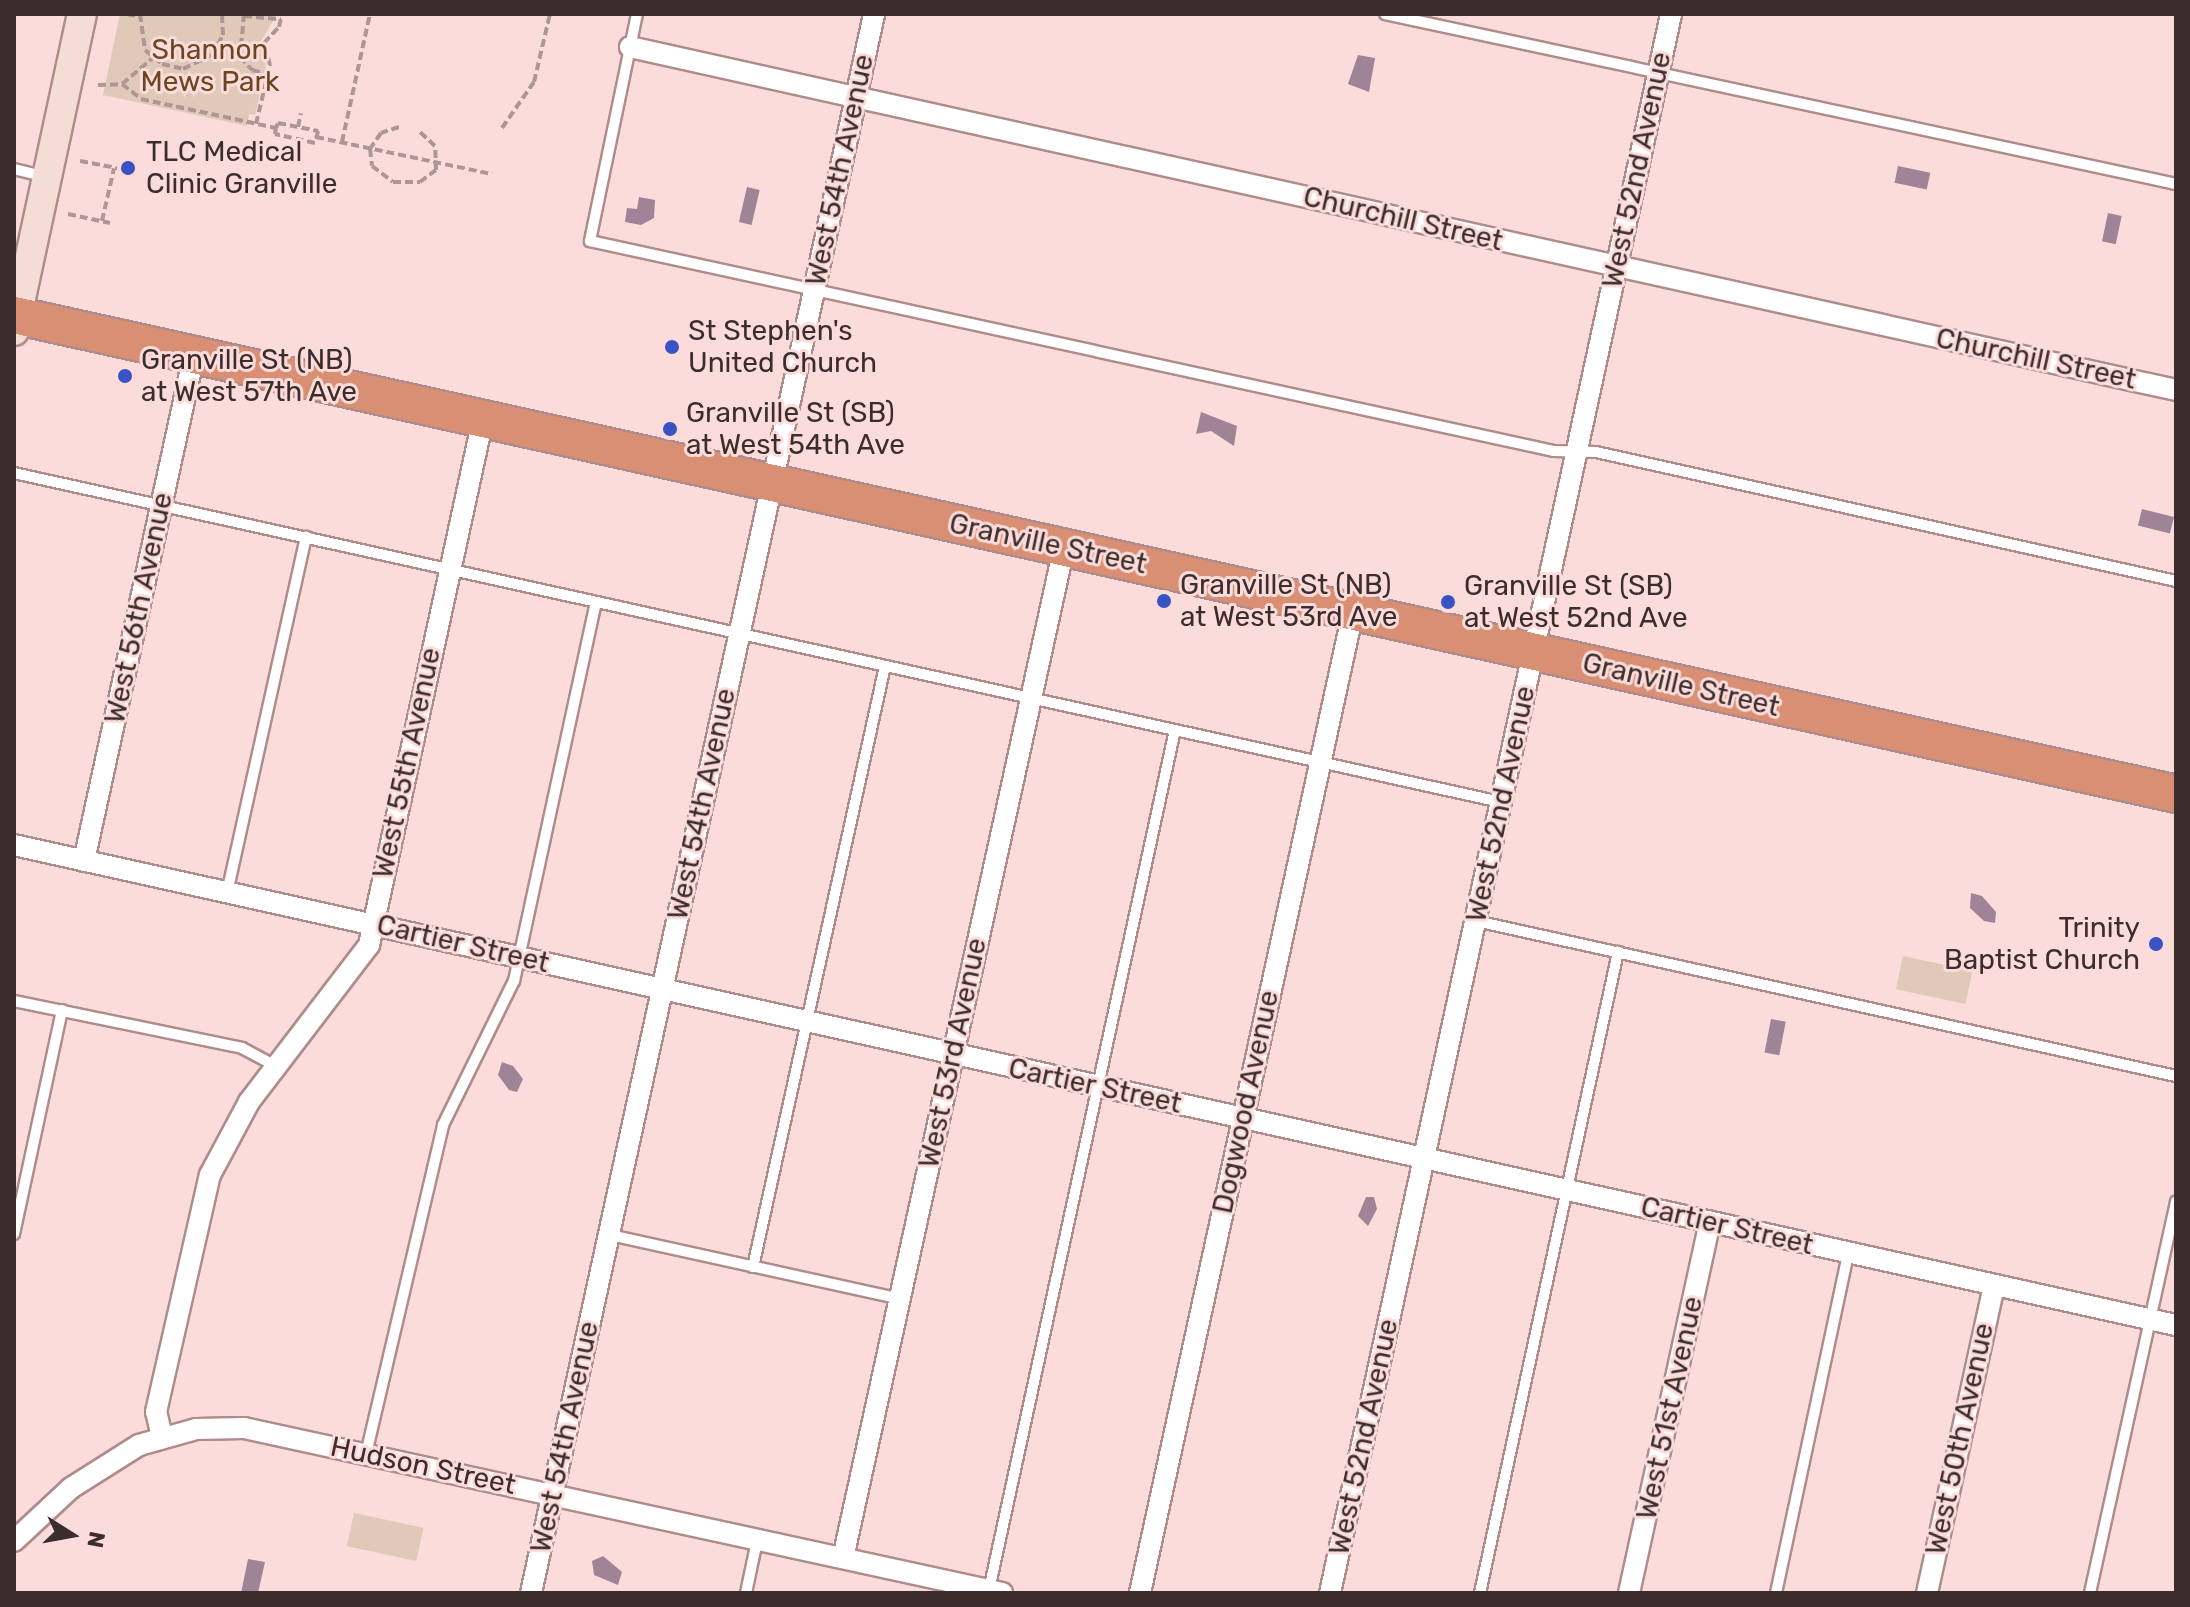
<!DOCTYPE html>
<style>
body{margin:0}
#map{position:relative;width:2190px;height:1607px;overflow:hidden;background:#fbdcdb;font-family:Rubik,sans-serif}
div>[style]{position:absolute}
[style*='--x']{left:calc(var(--x)*1px);top:calc(var(--y)*1px);width:calc(var(--w)*1px);rotate:calc(var(--a)*1deg)}
.green>*{inset:0;background:#dfcab9;transform-origin:0 0}
.water>*{inset:0;background:#9f8498;transform-origin:0 0}
.path>*{height:4px;margin-top:-2px;transform-origin:0;background:repeating-linear-gradient(90deg,#ae9695 0 8px,transparent 0 12px)}
.roads{filter:drop-shadow(2px 0 #af8c8b) drop-shadow(-2px 0 #af8c8b) drop-shadow(0 2px #af8c8b) drop-shadow(0 -2px #af8c8b)}
.lane>*{height:10px;margin:-5px;padding:0 5px;transform-origin:5px;border-radius:5px;background:#fff}
.street>*{height:20px;margin:-10px;padding:0 10px;transform-origin:10px;border-radius:10px;background:#fff}
.secondary>*{height:28px;margin:-14px;padding:0 14px;transform-origin:14px;border-radius:14px;background:#f3ddd5}
.highway>*{height:36px;margin:-18px;padding:0 18px;transform-origin:18px;border-radius:18px;background:#d88f74}
.dots>*{width:22px;height:22px;translate:-50% -50%;box-sizing:border-box;border:4px solid #fbdcdb;border-radius:50%}
span{translate:-50% -50%;white-space:nowrap;text-align:center;line-height:1.15;-webkit-text-stroke:6px #fbdcdb;paint-order:stroke}
.park-label{font-size:28px;color:#6b4621}
.poi-label{font-size:28px;color:#3c2d2d}
.left{translate:0 -50%;text-align:left}
.right{translate:-100% -50%;text-align:right}
.street-label{font-size:28px;color:#3c2d2d}
.frame{position:absolute;inset:0;border:16px solid #3c2d2d;pointer-events:none}
.north{position:absolute;left:32px;top:1495px;width:80px;height:80px;-webkit-text-stroke:6px #fbdcdb;paint-order:stroke;rotate:101deg;font-size:22px;font-weight:700;line-height:32px;text-align:center;color:#3c2d2d}
.north::after{content:'';display:block;margin:auto;width:28px;height:36px;background:#3c2d2d;clip-path:polygon(50% 0,100% 100%,50% 72%,0 100%)}
</style>
<div id="map">
<div class="green">
<i style="clip-path:polygon(120px 14px,277px 14px,260px 43px,266px 67px,255px 115px,249px 114px,247px 126px,103px 95px)"></i>
<i style="left:1903px;top:956px;width:71px;height:34px;rotate:12deg"></i>
<i style="left:354px;top:1513px;width:71px;height:34px;rotate:12deg"></i>
</div>
<div class="water">
<i style="clip-path:polygon(1358px 55px,1375px 58px,1369px 92px,1348px 84px)"></i>
<i style="left:1898px;top:166px;width:33px;height:17px;rotate:12deg"></i>
<i style="left:747px;top:187px;width:13px;height:36px;rotate:13deg"></i>
<i style="clip-path:polygon(639px 197px,655px 200px,654px 218px,641px 225px,625px 222px,627px 208px,637px 209px)"></i>
<i style="left:2108px;top:213px;width:14px;height:29px;rotate:12deg"></i>
<i style="clip-path:polygon(1201px 412px,1237px 426px,1234px 446px,1211px 431px,1196px 434px)"></i>
<i style="left:2142px;top:509px;width:33px;height:17px;rotate:14deg"></i>
<i style="clip-path:polygon(1971px 893px,1982px 896px,1996px 912px,1995px 923px,1984px 921px,1970px 908px)"></i>
<i style="left:1771px;top:1019px;width:15px;height:34px;rotate:11deg"></i>
<i style="clip-path:polygon(502px 1062px,513px 1066px,523px 1079px,517px 1092px,509px 1090px,498px 1075px)"></i>
<i style="clip-path:polygon(1366px 1197px,1374px 1197px,1377px 1209px,1368px 1226px,1358px 1216px)"></i>
<i style="clip-path:polygon(603px 1556px,622px 1572px,618px 1585px,594px 1575px,592px 1561px)"></i>
<i style="clip-path:polygon(248px 1559px,265px 1562px,258px 1593px,241px 1593px)"></i>
</div>
<div class="path">
<i style="--x:127;--y:14;--w:12;--a:14"></i>
<i style="--x:140;--y:14;--w:36;--a:82"></i>
<i style="--x:145;--y:50;--w:22;--a:39"></i>
<i style="--x:162;--y:64;--w:22;--a:13"></i>
<i style="--x:183;--y:69;--w:32;--a:-26"></i>
<i style="--x:212;--y:55;--w:23;--a:-61"></i>
<i style="--x:223;--y:35;--w:21;--a:-93"></i>
<i style="--x:244;--y:14;--w:43;--a:95.3"></i>
<i style="--x:240;--y:57;--w:18;--a:47"></i>
<i style="--x:252;--y:70;--w:16;--a:14"></i>
<i style="--x:244;--y:16;--w:37;--a:5"></i>
<i style="--x:122;--y:84;--w:24;--a:38"></i>
<i style="--x:141;--y:99;--w:138;--a:12.1"></i>
<i style="--x:276;--y:128;--w:5;--a:-68"></i>
<i style="--x:278;--y:123;--w:41;--a:11.3"></i>
<i style="--x:318;--y:131;--w:12;--a:104"></i>
<i style="--x:315;--y:143;--w:41;--a:-167.3"></i>
<i style="--x:275;--y:134;--w:6;--a:-81"></i>
<i style="--x:98;--y:85;--w:24;--a:-2"></i>
<i style="--x:122;--y:84;--w:40;--a:-40"></i>
<i style="--x:256;--y:124;--w:61;--a:-76.7"></i>
<i style="--x:270;--y:65;--w:23;--a:-105"></i>
<i style="--x:264;--y:43;--w:22;--a:-47"></i>
<i style="--x:279;--y:27;--w:13;--a:-77"></i>
<i style="--x:298;--y:127;--w:14;--a:-78"></i>
<i style="--x:399;--y:127;--w:19;--a:162"></i>
<i style="--x:381;--y:133;--w:19;--a:125"></i>
<i style="--x:370;--y:149;--w:17;--a:83"></i>
<i style="--x:372;--y:166;--w:26;--a:37"></i>
<i style="--x:393;--y:182;--w:27;--a:0"></i>
<i style="--x:420;--y:182;--w:20;--a:-37"></i>
<i style="--x:436;--y:170;--w:24;--a:-92"></i>
<i style="--x:435;--y:146;--w:22;--a:-137"></i>
<i style="--x:502;--y:128;--w:56;--a:-55.2"></i>
<i style="--x:534;--y:82;--w:70;--a:-76.8"></i>
<i style="--x:316;--y:137;--w:180;--a:11.9"></i>
<i style="--x:342;--y:142;--w:131;--a:-77.7"></i>
<i style="--x:80;--y:161;--w:43;--a:10.8"></i>
<i style="--x:68;--y:214;--w:43;--a:12.1"></i>
<i style="--x:102;--y:221;--w:54;--a:-77.2"></i>
</div>
<div class="roads">
<div class="lane">
<i style="--x:637;--y:14;--w:232;--a:101.7"></i>
<i style="--x:590;--y:241;--w:987;--a:12.29"></i>
<i style="--x:1554;--y:451;--w:42;--a:1.4"></i>
<i style="--x:1596;--y:452;--w:594;--a:12.54"></i>
<i style="--x:1385;--y:14;--w:809;--a:12.13"></i>
<i style="--x:14;--y:169;--w:30;--a:14"></i>
<i style="--x:14;--y:473;--w:1523;--a:12.48"></i>
<i style="--x:227;--y:893;--w:365;--a:-77.5"></i>
<i style="--x:1476;--y:921;--w:717;--a:12.49"></i>
<i style="--x:14;--y:1001;--w:233;--a:11.6"></i>
<i style="--x:242;--y:1048;--w:38;--a:28"></i>
<i style="--x:14;--y:1234;--w:229;--a:-77.9"></i>
<i style="--x:610;--y:1235;--w:297;--a:12.4"></i>
<i style="--x:753;--y:1267;--w:615;--a:-77.61"></i>
<i style="--x:366;--y:1454;--w:338;--a:-76.8"></i>
<i style="--x:443;--y:1125;--w:161;--a:-63.8"></i>
<i style="--x:514;--y:981;--w:387;--a:-77.8"></i>
<i style="--x:989;--y:1590;--w:880;--a:-77.8"></i>
<i style="--x:746;--y:1593;--w:53;--a:-78.1"></i>
<i style="--x:1480;--y:1593;--w:656;--a:-77.85"></i>
<i style="--x:1776;--y:1593;--w:348;--a:-78"></i>
<i style="--x:2090;--y:1593;--w:401;--a:-77.6"></i>
</div>
<div class="street">
<i style="--x:630;--y:47;--w:1584;--a:12.51"></i>
<i style="--x:14;--y:845;--w:2215;--a:12.52"></i>
<i style="--x:84;--y:861;--w:518;--a:-77.74"></i>
<i style="--x:162;--y:1437;--w:26;--a:-103"></i>
<i style="--x:156;--y:1412;--w:243;--a:-77.2"></i>
<i style="--x:210;--y:1175;--w:83;--a:-61.9"></i>
<i style="--x:249;--y:1102;--w:198;--a:-52.6"></i>
<i style="--x:369;--y:945;--w:538;--a:-77.77"></i>
<i style="--x:14;--y:1541;--w:78;--a:-42.9"></i>
<i style="--x:71;--y:1488;--w:80;--a:-32.3"></i>
<i style="--x:139;--y:1445;--w:59;--a:-15.7"></i>
<i style="--x:196;--y:1429;--w:48;--a:-1.2"></i>
<i style="--x:244;--y:1428;--w:776;--a:12.28"></i>
<i style="--x:843;--y:1558;--w:1034;--a:-77.66"></i>
<i style="--x:531;--y:1593;--w:1616;--a:-77.74"></i>
<i style="--x:1140;--y:1593;--w:1004;--a:-77.75"></i>
<i style="--x:1330;--y:1593;--w:1615;--a:-77.81"></i>
<i style="--x:1629;--y:1593;--w:380;--a:-77.7"></i>
<i style="--x:1927;--y:1593;--w:315;--a:-77.7"></i>
</div>
<div class="secondary">
<i style="--x:14;--y:331;--w:324;--a:-77.9"></i>
</div>
<div class="highway">
<i style="--x:14;--y:315;--w:2214;--a:12.49"></i>
</div>
</div>
<div class="dots">
<i style="left:128px;top:168px;background:#3952c4"></i>
<i style="left:672px;top:347px;background:#3952c4"></i>
<i style="left:125px;top:376px;background:#3952c4"></i>
<i style="left:670px;top:429px;background:#3952c4"></i>
<i style="left:1164px;top:601px;background:#3952c4"></i>
<i style="left:1448px;top:602px;background:#3952c4"></i>
<i style="left:2156px;top:944px;background:#3952c4"></i>
</div>
<div class="park-label">
<span style="left:210px;top:66px">Shannon<br>Mews Park</span>
</div>
<div class="poi-label">
<span class="left" style="left:146px;top:168px">TLC Medical<br>Clinic Granville</span>
<span class="left" style="left:688px;top:347px">St Stephen's<br>United Church</span>
<span class="left" style="left:141px;top:376px">Granville St (NB)<br>at West 57th Ave</span>
<span class="left" style="left:686px;top:429px">Granville St (SB)<br>at West 54th Ave</span>
<span class="left" style="left:1180px;top:601px">Granville St (NB)<br>at West 53rd Ave</span>
<span class="left" style="left:1464px;top:602px">Granville St (SB)<br>at West 52nd Ave</span>
<span class="right" style="left:2140px;top:944px">Trinity<br>Baptist Church</span>
</div>
<div class="street-label">
<span style="left:840px;top:170px;rotate:-78deg">West 54th Avenue</span>
<span style="left:1637px;top:170px;rotate:-78deg">West 52nd Avenue</span>
<span style="left:1403px;top:219px;rotate:13deg">Churchill Street</span>
<span style="left:2036px;top:359px;rotate:12deg">Churchill Street</span>
<span style="left:1048px;top:544px;rotate:12deg">Granville Street</span>
<span style="left:139px;top:608px;rotate:-78deg">West 56th Avenue</span>
<span style="left:1681px;top:685px;rotate:13deg">Granville Street</span>
<span style="left:407px;top:763px;rotate:-78deg">West 55th Avenue</span>
<span style="left:702px;top:804px;rotate:-78deg">West 54th Avenue</span>
<span style="left:1501px;top:804px;rotate:-78deg">West 52nd Avenue</span>
<span style="left:463px;top:944px;rotate:13deg">Cartier Street</span>
<span style="left:953px;top:1053px;rotate:-78deg">West 53rd Avenue</span>
<span style="left:1095px;top:1086px;rotate:12deg">Cartier Street</span>
<span style="left:1246px;top:1102px;rotate:-78deg">Dogwood Avenue</span>
<span style="left:1727px;top:1226px;rotate:13deg">Cartier Street</span>
<span style="left:1670px;top:1408px;rotate:-78deg">West 51st Avenue</span>
<span style="left:565px;top:1437px;rotate:-78deg">West 54th Avenue</span>
<span style="left:1364px;top:1437px;rotate:-78deg">West 52nd Avenue</span>
<span style="left:1960px;top:1439px;rotate:-78deg">West 50th Avenue</span>
<span style="left:423px;top:1466px;rotate:12deg">Hudson Street</span>
</div>
<div class="frame"></div>
<div class="north">N</div>
</div>
